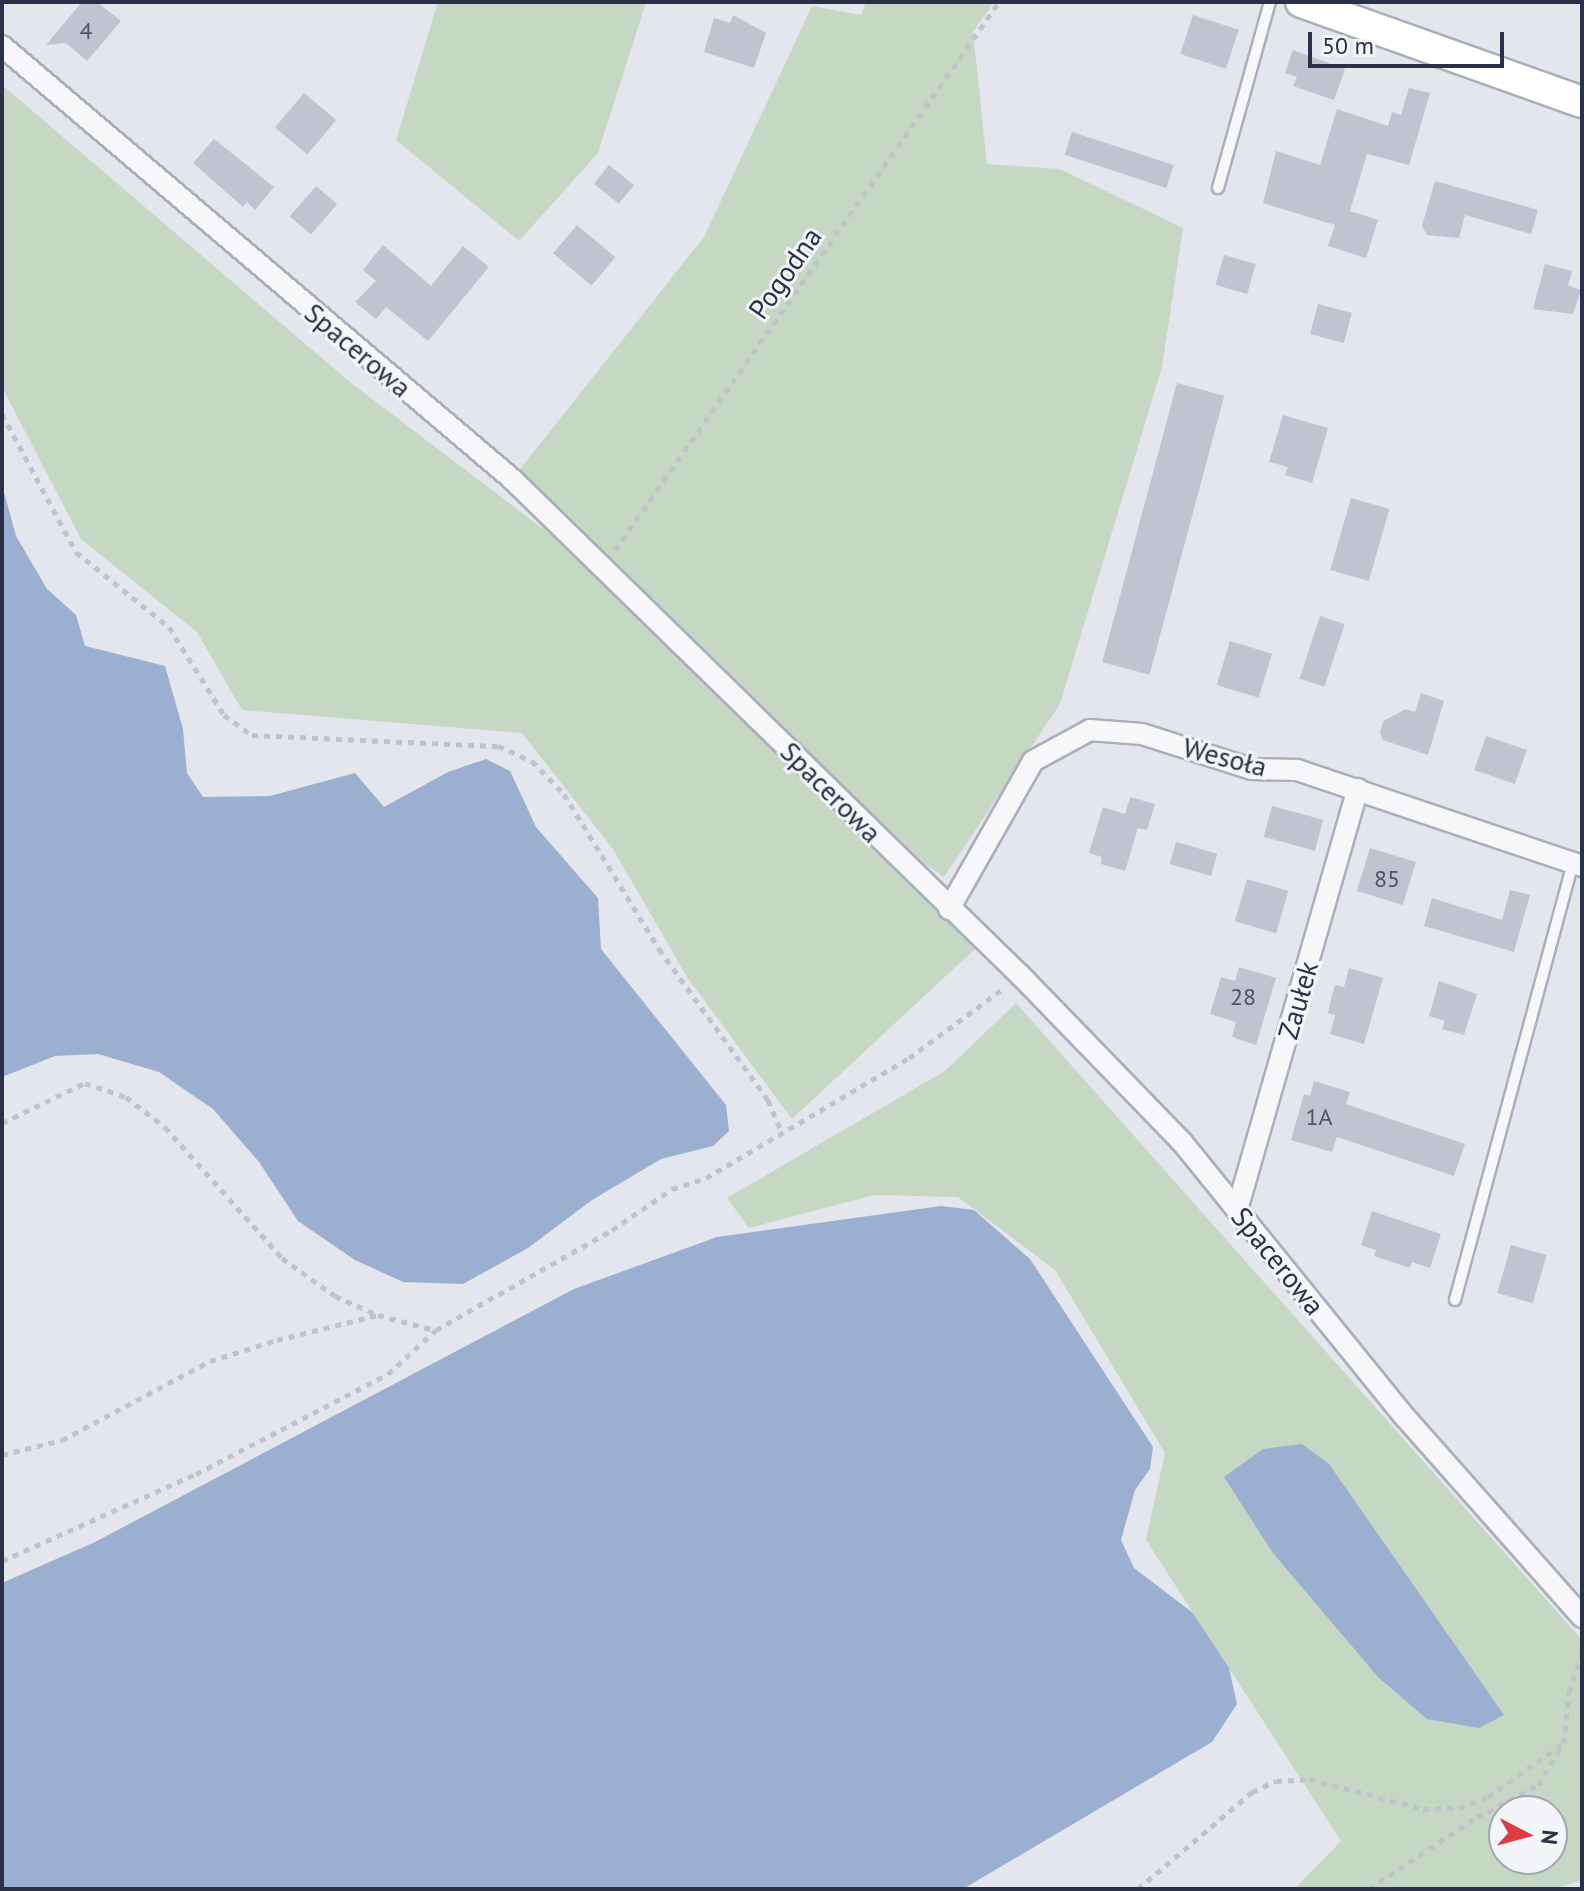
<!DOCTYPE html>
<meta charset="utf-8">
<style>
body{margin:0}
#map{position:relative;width:1584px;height:1891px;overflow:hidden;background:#e3e6ed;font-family:"PT Sans",sans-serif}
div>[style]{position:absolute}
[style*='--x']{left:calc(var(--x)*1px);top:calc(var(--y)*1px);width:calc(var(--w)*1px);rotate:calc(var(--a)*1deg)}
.green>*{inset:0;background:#c6d7c3}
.water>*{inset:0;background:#9bafd0}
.building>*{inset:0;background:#c0c4d0;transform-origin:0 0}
.path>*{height:5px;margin-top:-2.5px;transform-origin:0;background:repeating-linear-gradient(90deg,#c1c3cb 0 6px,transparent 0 12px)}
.roads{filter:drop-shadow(2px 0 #abafbb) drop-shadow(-2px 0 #abafbb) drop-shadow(0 2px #abafbb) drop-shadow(0 -2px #abafbb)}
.lane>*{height:10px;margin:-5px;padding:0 5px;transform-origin:5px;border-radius:5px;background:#f7f7fa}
.street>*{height:20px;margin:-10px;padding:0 10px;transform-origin:10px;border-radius:10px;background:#f7f7fa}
.secondary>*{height:30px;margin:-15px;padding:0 15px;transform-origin:15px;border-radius:15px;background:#fff}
span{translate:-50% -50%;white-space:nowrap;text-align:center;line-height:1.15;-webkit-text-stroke:6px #f3f5f9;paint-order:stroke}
.number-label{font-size:24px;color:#4f5569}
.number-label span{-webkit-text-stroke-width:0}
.street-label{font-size:28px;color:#293047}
.frame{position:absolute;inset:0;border:4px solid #293047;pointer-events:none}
.north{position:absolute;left:1488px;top:1795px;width:80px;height:80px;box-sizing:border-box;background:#f3f5f9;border:2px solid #a2a6b2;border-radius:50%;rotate:96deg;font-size:22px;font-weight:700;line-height:32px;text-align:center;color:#293047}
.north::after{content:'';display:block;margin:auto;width:28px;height:36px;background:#dc3d44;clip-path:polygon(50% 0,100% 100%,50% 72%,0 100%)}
.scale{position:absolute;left:1308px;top:32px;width:196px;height:36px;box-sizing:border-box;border:4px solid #293047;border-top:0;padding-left:10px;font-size:24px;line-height:28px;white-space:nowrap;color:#293047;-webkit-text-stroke:6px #f3f5f9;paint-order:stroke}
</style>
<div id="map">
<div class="green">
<i style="clip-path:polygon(438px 2px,646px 2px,598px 153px,519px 241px,396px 140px)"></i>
<i style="clip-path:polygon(866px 2px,994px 2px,973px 32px,987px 164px,1060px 169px,1183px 228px,1162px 367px,1060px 704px,944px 877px,903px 849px,517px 473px,704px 237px,812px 6px,861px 15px)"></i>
<i style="clip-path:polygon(2px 85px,351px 383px,571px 550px,977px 947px,792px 1119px,687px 977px,613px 849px,522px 733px,242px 710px,197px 632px,81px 539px,2px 387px)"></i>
<i style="clip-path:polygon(evenodd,1016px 1003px,1582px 1640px,1582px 1880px,1553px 1889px,1294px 1889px,1341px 1841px,1146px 1540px,1165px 1453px,1055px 1270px,958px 1197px,874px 1195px,749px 1228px,727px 1198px,945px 1071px,1016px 1003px,1504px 1811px,1552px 1811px,1552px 1859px,1504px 1859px,1504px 1811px)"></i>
</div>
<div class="water">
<i style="clip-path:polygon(2px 485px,16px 536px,47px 589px,76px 615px,85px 646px,165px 666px,183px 729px,187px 773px,203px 797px,270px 796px,355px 773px,384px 807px,448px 772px,486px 759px,510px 771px,536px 827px,598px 898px,601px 949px,726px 1105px,729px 1131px,713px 1146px,661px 1159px,592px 1200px,528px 1248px,463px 1284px,403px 1282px,355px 1260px,298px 1221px,259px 1162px,213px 1109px,159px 1072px,98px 1054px,55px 1056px,2px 1077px)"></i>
<i style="clip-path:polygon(941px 1206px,974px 1210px,1030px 1259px,1153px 1447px,1150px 1469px,1135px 1490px,1121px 1540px,1134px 1568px,1193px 1613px,1229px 1668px,1237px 1704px,1212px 1742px,963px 1889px,2px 1889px,2px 1583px,95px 1542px,574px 1289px,717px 1237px)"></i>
<i style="clip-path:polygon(1302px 1444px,1329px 1464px,1504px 1715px,1479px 1728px,1427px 1719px,1378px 1677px,1273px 1553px,1224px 1477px,1263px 1449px)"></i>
</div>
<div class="building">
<i style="clip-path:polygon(82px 2px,97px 2px,121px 21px,87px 61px,66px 43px,46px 45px)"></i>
<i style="clip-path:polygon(733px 15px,766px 33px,754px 68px,704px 52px,714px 18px,730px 23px)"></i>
<i style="left:1193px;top:15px;width:48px;height:41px;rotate:18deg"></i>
<i style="clip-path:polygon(1293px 50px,1345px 69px,1334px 100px,1293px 86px,1297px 77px,1285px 73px)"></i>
<i style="clip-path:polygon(1409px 88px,1430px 93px,1409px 165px,1367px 154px,1350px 211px,1378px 220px,1366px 258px,1328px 246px,1335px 225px,1263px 203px,1276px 151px,1320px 165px,1337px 109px,1388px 126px,1392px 112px,1401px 115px)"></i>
<i style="left:304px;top:93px;width:42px;height:45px;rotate:40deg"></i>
<i style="left:1072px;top:132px;width:107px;height:24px;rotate:18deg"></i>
<i style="clip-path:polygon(214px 139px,274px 187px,255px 210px,247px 202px,243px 207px,193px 163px)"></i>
<i style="left:609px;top:165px;width:32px;height:24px;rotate:39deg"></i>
<i style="clip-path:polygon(1435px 181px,1538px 210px,1531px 234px,1465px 215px,1459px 238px,1427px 235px,1422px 226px)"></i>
<i style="left:316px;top:186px;width:28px;height:40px;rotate:41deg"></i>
<i style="left:577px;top:225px;width:50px;height:37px;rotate:40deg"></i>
<i style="clip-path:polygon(383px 245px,431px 286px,463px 246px,489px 267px,428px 341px,386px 307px,376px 319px,355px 302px,376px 281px,363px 270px)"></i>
<i style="left:1224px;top:255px;width:33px;height:31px;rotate:16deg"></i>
<i style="clip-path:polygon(1545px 264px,1572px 271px,1568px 285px,1581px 290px,1573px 314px,1533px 309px)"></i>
<i style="left:1318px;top:304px;width:35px;height:31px;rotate:15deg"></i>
<i style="left:1177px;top:383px;width:49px;height:289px;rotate:15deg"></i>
<i style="clip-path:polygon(1283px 415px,1328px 428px,1312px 483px,1285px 475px,1288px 467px,1269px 462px)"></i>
<i style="left:1351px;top:498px;width:40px;height:75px;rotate:16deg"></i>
<i style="left:1320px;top:616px;width:26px;height:66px;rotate:18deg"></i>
<i style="left:1230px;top:641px;width:44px;height:46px;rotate:17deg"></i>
<i style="clip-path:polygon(1421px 693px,1444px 701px,1428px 755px,1383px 740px,1380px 733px,1383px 721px,1406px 709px,1415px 712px)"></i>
<i style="left:1486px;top:736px;width:43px;height:36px;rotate:19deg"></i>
<i style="clip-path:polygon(1130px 797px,1155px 804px,1147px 830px,1138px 828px,1125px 871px,1101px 864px,1102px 857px,1089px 853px,1103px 807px,1125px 814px)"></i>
<i style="left:1272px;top:806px;width:53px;height:32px;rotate:15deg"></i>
<i style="left:1176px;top:842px;width:43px;height:23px;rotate:16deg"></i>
<i style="left:1370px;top:848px;width:48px;height:45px;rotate:17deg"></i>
<i style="left:1247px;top:879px;width:43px;height:44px;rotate:16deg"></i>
<i style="clip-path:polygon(1510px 890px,1530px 895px,1514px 952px,1424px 926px,1432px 898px,1502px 920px)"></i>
<i style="clip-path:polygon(1239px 967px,1276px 978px,1256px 1045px,1232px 1037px,1236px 1022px,1210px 1014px,1221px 977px,1235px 981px)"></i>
<i style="clip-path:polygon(1349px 968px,1383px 978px,1364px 1044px,1330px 1034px,1335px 1015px,1328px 1013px,1331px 999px,1335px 985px,1344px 987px)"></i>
<i style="clip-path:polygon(1439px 981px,1477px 994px,1464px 1035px,1442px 1029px,1445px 1021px,1429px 1016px)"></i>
<i style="clip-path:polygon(1314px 1081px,1350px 1092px,1346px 1104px,1465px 1144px,1454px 1176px,1337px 1137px,1332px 1152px,1291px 1140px,1304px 1094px,1310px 1096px)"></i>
<i style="clip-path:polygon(1372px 1211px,1441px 1234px,1430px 1268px,1412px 1262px,1410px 1268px,1374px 1256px,1376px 1250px,1361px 1245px)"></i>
<i style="left:1511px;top:1245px;width:37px;height:50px;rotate:16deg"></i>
</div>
<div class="path">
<i style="--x:2;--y:414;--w:157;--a:61.8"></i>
<i style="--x:76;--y:552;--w:119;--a:38.9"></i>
<i style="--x:169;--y:627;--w:104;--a:58"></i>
<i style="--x:224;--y:715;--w:34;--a:36"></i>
<i style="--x:252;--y:735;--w:246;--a:2.6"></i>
<i style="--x:498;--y:746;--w:37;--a:24"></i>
<i style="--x:532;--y:761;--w:46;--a:45.9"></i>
<i style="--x:564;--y:794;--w:182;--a:58.5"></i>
<i style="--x:659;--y:949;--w:186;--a:54.2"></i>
<i style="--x:768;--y:1100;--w:36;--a:67"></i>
<i style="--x:615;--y:550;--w:669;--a:-54.98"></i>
<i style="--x:2;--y:1123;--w:92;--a:-25.7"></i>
<i style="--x:85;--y:1083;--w:43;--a:18.9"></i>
<i style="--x:126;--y:1097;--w:49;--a:37.6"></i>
<i style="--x:165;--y:1127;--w:176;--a:48.2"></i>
<i style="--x:282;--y:1258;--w:65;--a:35.6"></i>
<i style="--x:335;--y:1296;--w:47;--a:23.8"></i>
<i style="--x:2;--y:1455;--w:62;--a:-14"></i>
<i style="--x:62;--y:1440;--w:168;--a:-28.1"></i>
<i style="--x:210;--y:1361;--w:70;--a:-17.4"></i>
<i style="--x:277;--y:1340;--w:104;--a:-13.9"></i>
<i style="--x:378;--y:1315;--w:59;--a:14.7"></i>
<i style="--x:2;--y:1561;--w:213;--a:-24.2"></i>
<i style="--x:196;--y:1474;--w:216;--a:-27.5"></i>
<i style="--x:388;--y:1374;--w:65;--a:-42.5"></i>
<i style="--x:436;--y:1330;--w:202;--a:-29.6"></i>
<i style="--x:612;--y:1230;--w:73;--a:-34.3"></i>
<i style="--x:672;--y:1189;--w:36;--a:-18"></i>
<i style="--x:706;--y:1178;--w:236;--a:-30.6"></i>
<i style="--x:909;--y:1058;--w:118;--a:-36.4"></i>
<i style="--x:1138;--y:1889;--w:150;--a:-40.4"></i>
<i style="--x:1252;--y:1792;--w:26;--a:-25"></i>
<i style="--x:1276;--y:1781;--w:33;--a:-3"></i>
<i style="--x:1309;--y:1779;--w:118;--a:14.7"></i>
<i style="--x:1423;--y:1809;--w:36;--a:-2"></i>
<i style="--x:1459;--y:1808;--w:31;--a:-21"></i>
<i style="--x:1488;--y:1797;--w:93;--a:-35.4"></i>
<i style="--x:1564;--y:1743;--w:51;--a:-84.4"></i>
<i style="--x:1569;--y:1692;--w:41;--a:-71.6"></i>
<i style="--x:1369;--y:1889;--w:130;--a:-33.7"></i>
<i style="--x:1477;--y:1817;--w:69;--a:-27.7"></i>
<i style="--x:1538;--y:1785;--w:44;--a:-58.1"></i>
</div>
<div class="roads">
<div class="lane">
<i style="--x:1218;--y:188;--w:193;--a:-74.4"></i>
<i style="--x:1455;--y:1300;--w:453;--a:-74.9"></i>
</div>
<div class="street">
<i style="--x:2;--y:46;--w:669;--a:40.33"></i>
<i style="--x:512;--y:479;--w:711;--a:44.32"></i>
<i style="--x:1021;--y:976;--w:231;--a:45.9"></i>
<i style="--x:1182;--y:1142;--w:354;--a:51"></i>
<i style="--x:1405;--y:1417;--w:267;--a:48.5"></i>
<i style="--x:949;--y:909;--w:170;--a:-60.4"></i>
<i style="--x:1033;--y:761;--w:65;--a:-28.5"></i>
<i style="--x:1090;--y:730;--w:52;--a:4.4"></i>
<i style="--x:1142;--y:734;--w:115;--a:17.7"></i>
<i style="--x:1252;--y:769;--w:45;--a:1.3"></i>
<i style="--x:1297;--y:770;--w:301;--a:18.6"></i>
<i style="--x:1237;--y:1210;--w:438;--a:-74"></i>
</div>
<div class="secondary">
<i style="--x:1301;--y:2;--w:298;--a:19.6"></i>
</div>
</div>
<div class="number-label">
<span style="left:86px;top:31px">4</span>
<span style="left:1387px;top:879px">85</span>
<span style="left:1243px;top:997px">28</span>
<span style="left:1319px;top:1117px">1A</span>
</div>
<div class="street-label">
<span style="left:785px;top:273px;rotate:-55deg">Pogodna</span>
<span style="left:358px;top:350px;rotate:40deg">Spacerowa</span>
<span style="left:1225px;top:757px;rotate:14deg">Wesoła</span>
<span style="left:831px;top:792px;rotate:45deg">Spacerowa</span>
<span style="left:1298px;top:1000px;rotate:-74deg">Zaułek</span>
<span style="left:1278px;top:1261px;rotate:51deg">Spacerowa</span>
</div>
<div class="frame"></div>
<div class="north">N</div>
<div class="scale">50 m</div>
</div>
